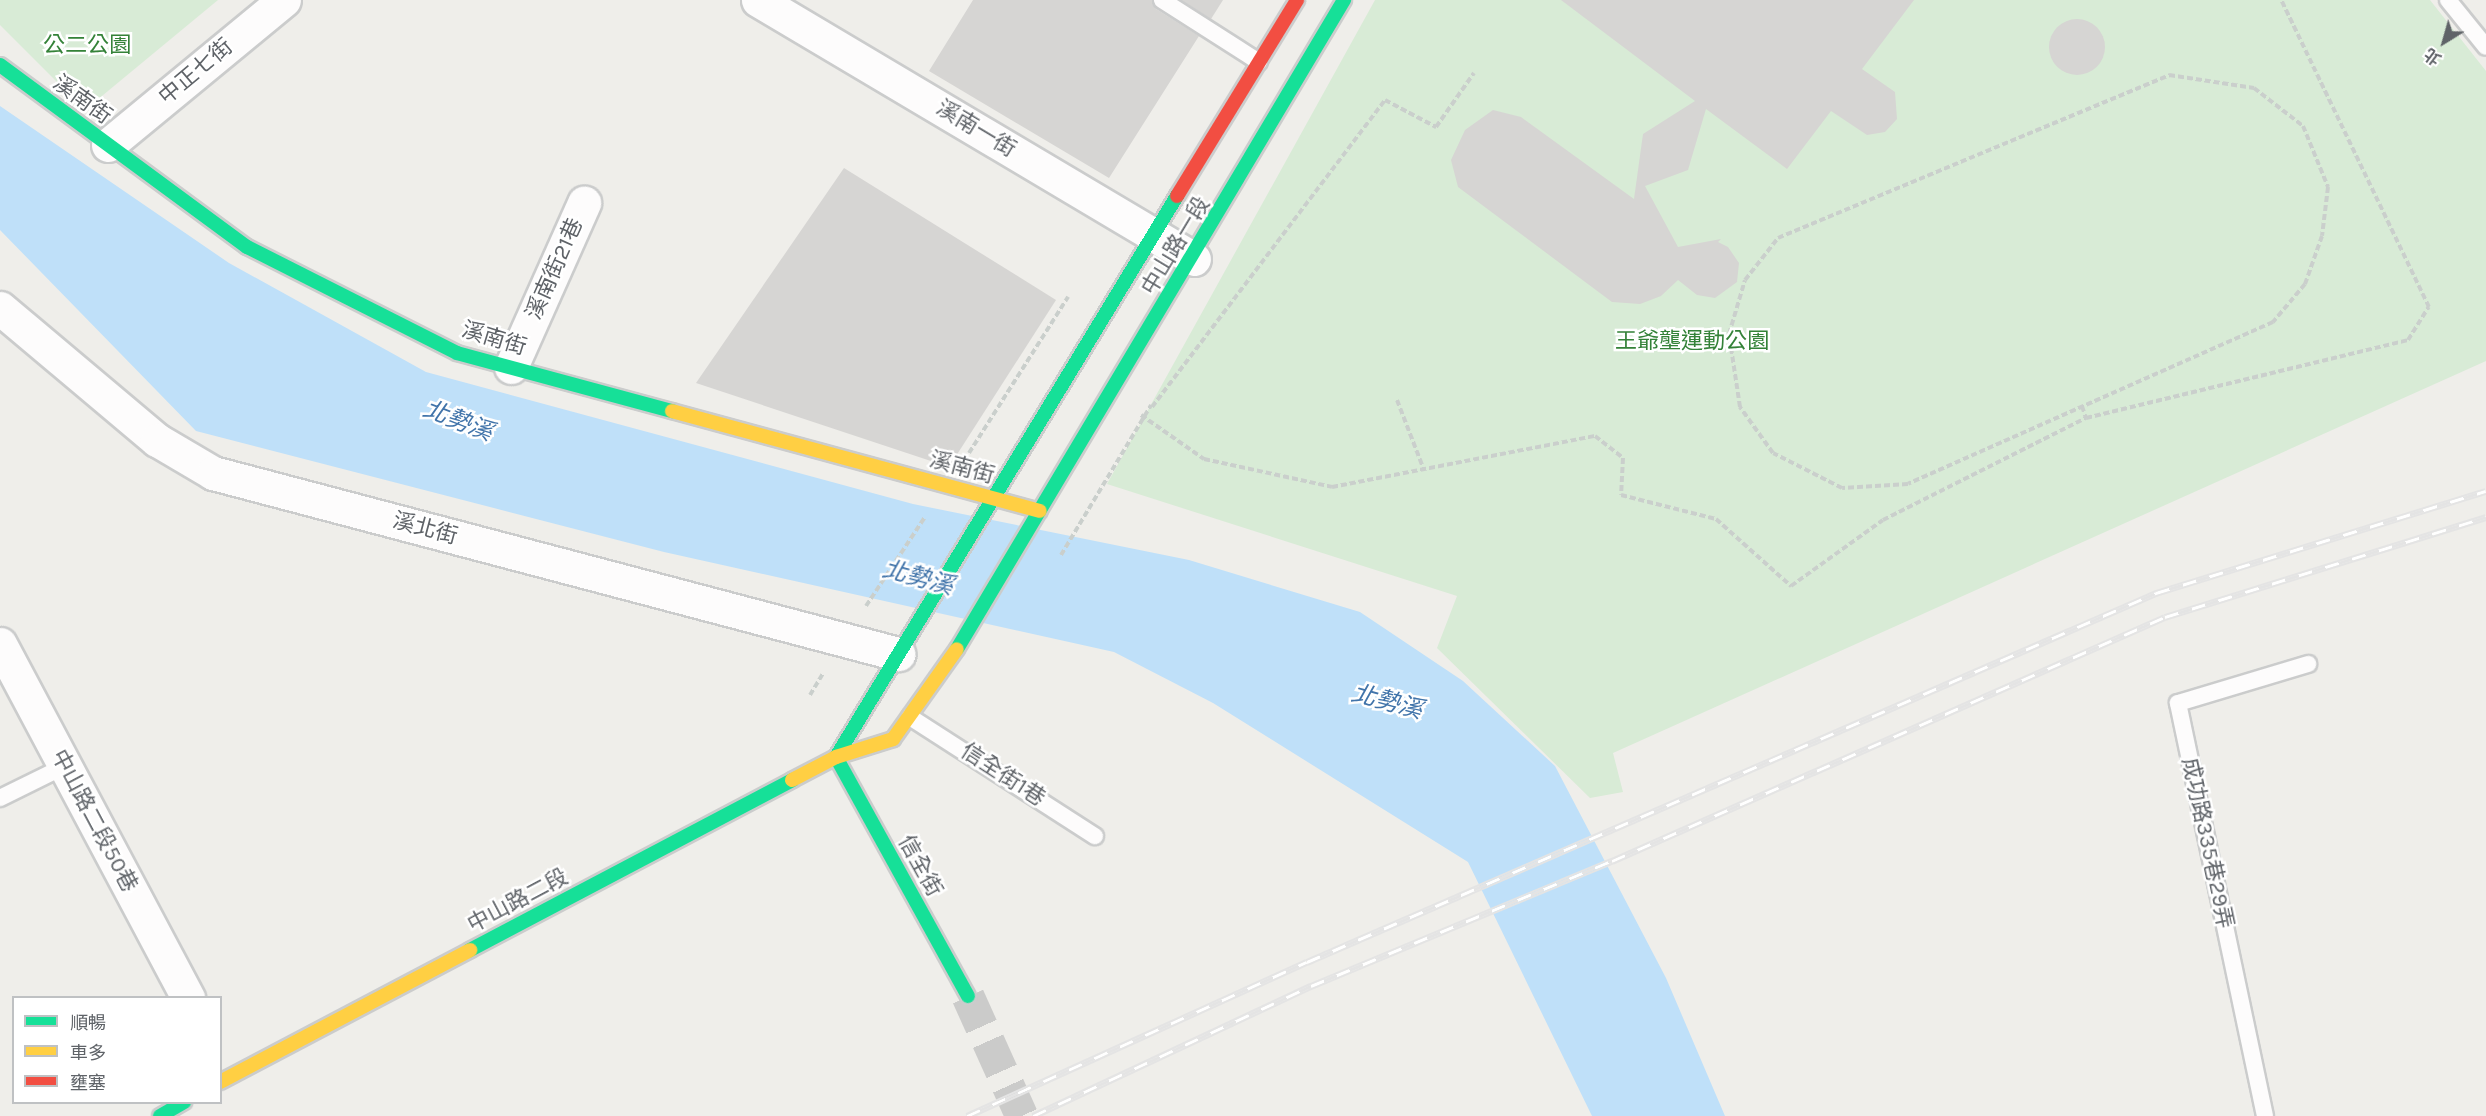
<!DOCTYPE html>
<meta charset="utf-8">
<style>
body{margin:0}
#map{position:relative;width:2486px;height:1116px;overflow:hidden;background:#efeeea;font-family:Karla,"Noto Sans TC",sans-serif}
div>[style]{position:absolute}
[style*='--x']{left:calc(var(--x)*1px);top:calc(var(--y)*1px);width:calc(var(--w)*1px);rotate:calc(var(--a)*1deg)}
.green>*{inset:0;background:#d8ebd6}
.water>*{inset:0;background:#bfe0f9}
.building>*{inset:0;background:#d6d5d3}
.round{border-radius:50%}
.secondary-tunnel>*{height:33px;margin-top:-16.5px;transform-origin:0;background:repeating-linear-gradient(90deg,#cbcbca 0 33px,transparent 0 49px)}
.path>*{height:4px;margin-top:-2px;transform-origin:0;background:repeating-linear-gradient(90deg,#cacfcc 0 6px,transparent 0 9px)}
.roads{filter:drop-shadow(2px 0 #cbcccc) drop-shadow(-2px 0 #cbcccc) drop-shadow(0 2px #cbcccc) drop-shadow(0 -2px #cbcccc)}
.lane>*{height:16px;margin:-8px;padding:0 8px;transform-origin:8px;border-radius:8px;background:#fdfcfc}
.street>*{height:33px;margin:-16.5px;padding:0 16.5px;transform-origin:16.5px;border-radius:16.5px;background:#fdfcfc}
.fast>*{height:14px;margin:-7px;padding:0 7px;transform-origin:7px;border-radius:7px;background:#16e098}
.slow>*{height:14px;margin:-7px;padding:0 7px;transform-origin:7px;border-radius:7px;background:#ffcf43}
.jam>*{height:14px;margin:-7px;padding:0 7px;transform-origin:7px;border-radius:7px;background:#f24e42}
.rail>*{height:7px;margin-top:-3.5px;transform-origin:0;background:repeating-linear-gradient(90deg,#fff 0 14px,#e4e4e4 0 28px);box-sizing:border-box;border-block:2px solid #e4e4e4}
span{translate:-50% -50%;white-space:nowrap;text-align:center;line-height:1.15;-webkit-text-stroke:5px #fff;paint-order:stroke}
.park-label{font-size:22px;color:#348238}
.street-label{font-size:22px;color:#5f6368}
.water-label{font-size:24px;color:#4174aa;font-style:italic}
.legend{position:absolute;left:12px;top:996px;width:210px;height:108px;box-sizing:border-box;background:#fff;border:2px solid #bfc1c3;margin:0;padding:8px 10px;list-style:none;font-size:18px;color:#5f6368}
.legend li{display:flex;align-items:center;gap:12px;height:30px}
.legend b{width:30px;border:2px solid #bfc1c3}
.north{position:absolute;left:2414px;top:12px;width:60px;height:60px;-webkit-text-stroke:4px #fff;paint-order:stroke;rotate:217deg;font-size:16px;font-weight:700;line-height:24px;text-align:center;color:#5f6368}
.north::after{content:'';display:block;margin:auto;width:21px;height:27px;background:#5f6368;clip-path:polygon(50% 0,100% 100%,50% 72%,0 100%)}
</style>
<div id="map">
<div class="green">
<i style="clip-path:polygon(0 0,218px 0,85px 110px,0 25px)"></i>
<i style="clip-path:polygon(1375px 0,2430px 0,2486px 71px,2486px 361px,1613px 753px,1623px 792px,1590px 798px,1437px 648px,1457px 596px,1107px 484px)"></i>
</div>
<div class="water">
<i style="clip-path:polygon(0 106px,229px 263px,426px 372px,913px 504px,1189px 560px,1360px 612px,1463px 681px,1555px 766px,1666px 978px,1725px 1116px,1592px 1116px,1468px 862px,1213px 703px,1114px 652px,664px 552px,196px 431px,0 230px)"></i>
</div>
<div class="building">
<i style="clip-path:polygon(973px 0,1152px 0,1156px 9px,1199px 36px,1109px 178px,929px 71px)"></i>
<i style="clip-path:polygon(1181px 0,1223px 0,1211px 19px)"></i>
<i style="clip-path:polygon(1561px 0,1914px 0,1862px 69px,1895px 92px,1897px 119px,1885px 132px,1867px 135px,1831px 111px,1787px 169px,1706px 109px,1688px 170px,1645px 186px,1678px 247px,1721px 239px,1718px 242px,1728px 247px,1739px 263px,1737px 282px,1715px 298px,1697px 295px,1678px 280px,1661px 296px,1640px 304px,1612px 302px,1458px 187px,1451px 160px,1465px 130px,1493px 110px,1521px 117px,1634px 199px,1643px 134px,1695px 101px)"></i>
<i class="round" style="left:2049px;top:19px;width:56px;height:56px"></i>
<i style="clip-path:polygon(844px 168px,1056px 300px,949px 467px,696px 383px)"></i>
</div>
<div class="secondary-tunnel">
<i style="--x:968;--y:996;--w:132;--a:65.8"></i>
</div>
<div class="path">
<i style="--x:2169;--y:75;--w:86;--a:8.7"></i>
<i style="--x:2254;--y:88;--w:62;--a:37.8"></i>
<i style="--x:2303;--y:126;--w:66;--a:67.7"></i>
<i style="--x:2328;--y:187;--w:49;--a:97"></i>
<i style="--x:2322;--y:236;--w:51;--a:109.5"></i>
<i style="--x:2305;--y:284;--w:50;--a:130.1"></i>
<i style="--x:2273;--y:322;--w:399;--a:156.1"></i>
<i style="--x:1908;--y:484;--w:66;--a:176.5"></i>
<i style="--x:1842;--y:488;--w:77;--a:-153.1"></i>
<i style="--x:1773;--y:453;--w:57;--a:-125.7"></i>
<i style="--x:1740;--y:407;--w:74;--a:-98.6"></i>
<i style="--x:1729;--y:334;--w:56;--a:-73.5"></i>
<i style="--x:1745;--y:280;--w:53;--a:-51.8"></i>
<i style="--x:1778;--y:238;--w:424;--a:-22.6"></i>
<i style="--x:1397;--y:400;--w:75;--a:68.9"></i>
<i style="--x:2082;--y:406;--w:13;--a:72"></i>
<i style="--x:1152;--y:407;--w:385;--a:-52.8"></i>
<i style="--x:1385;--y:100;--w:58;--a:27.9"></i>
<i style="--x:1436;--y:127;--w:66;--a:-54.9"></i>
<i style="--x:1141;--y:415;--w:77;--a:34.9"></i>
<i style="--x:1204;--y:459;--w:131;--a:12.3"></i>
<i style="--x:1332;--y:487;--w:268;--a:-11"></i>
<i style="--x:1595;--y:436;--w:36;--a:38"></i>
<i style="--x:1623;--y:458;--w:37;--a:93"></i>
<i style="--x:1621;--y:495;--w:98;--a:14.2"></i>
<i style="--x:1716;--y:519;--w:101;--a:41.8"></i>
<i style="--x:1791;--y:586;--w:113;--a:-35.7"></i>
<i style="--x:1883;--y:520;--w:227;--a:-26.7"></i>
<i style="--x:2086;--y:418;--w:331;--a:-13.6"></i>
<i style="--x:2408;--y:340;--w:39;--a:-58"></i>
<i style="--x:2429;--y:307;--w:341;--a:-115.7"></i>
<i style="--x:969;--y:453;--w:185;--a:-57.6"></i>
<i style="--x:1061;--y:555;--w:175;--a:-59"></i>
<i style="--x:866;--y:606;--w:107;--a:-56.5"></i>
<i style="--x:810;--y:695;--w:26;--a:-59"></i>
</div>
<div class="roads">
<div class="lane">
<i style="--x:1162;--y:0;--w:115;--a:32.6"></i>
<i style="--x:2448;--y:0;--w:60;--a:51"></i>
<i style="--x:910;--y:717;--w:220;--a:32.8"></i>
<i style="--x:0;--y:798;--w:72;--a:-26.2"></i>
<i style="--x:2265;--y:1116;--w:422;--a:-101.9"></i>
<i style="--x:2178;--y:703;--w:136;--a:-16.7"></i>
</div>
<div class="street">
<i style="--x:758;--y:0;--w:507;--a:30.71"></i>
<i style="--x:108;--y:145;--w:228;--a:-39.5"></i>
<i style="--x:0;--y:308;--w:205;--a:40.1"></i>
<i style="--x:157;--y:440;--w:65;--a:30.5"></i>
<i style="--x:213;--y:473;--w:709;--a:14.8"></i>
<i style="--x:511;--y:367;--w:180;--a:-66"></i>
<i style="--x:0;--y:644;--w:401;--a:62"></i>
</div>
<div class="fast">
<i style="--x:0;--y:65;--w:307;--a:36.4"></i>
<i style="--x:247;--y:247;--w:235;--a:26.8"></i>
<i style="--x:457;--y:353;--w:223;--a:15.1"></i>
<i style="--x:957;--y:649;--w:756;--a:-59.19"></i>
<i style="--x:836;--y:757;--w:657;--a:-58.71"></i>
<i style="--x:836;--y:757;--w:273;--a:61.1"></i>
<i style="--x:470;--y:950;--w:364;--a:-27.8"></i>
<i style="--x:160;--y:1116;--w:28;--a:-30"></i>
</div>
<div class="slow">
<i style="--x:672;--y:411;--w:381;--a:15.2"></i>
<i style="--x:792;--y:780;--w:50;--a:-27.6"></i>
<i style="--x:836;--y:757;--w:60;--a:-17.5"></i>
<i style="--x:893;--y:739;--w:110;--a:-54.6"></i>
<i style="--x:220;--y:1082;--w:283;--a:-27.8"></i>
</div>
<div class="jam">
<i style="--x:1177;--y:196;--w:230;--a:-58.5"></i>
</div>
</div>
<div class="rail">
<i style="--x:967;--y:1116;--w:373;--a:-24.4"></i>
<i style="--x:1307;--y:962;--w:926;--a:-23.49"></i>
<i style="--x:2156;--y:593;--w:345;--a:-17.2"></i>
<i style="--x:1033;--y:1116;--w:307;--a:-25.1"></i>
<i style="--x:1311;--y:986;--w:326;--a:-22.6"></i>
<i style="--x:1612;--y:861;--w:604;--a:-23.81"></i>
<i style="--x:2165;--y:617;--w:336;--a:-17.3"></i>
</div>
<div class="park-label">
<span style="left:87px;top:46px">公二公園</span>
<span style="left:1692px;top:342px">王爺壟運動公園</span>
</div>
<div class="street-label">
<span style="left:196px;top:72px;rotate:-40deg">中正七街</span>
<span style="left:82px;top:100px;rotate:36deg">溪南街</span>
<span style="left:976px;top:129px;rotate:31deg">溪南一街</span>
<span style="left:1176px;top:246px;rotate:-59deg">中山路一段</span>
<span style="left:555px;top:269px;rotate:-66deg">溪南街21巷</span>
<span style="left:494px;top:339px;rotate:17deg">溪南街</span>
<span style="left:962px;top:468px;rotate:15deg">溪南街</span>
<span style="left:425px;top:529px;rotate:15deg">溪北街</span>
<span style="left:1003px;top:775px;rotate:33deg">信全街1巷</span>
<span style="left:94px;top:821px;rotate:62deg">中山路二段50巷</span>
<span style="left:2207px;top:843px;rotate:78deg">成功路335巷29弄</span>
<span style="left:920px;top:866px;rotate:61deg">信全街</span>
<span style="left:518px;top:901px;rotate:-28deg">中山路二段</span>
</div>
<div class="water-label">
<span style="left:458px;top:421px;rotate:21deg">北勢溪</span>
<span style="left:918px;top:578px;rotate:15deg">北勢溪</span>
<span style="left:1387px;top:702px;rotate:15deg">北勢溪</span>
</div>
<ul class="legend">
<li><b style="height:8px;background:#16e098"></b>順暢</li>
<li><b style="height:8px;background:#ffcf43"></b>車多</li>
<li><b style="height:8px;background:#f24e42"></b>壅塞</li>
</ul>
<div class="north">北</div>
</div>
